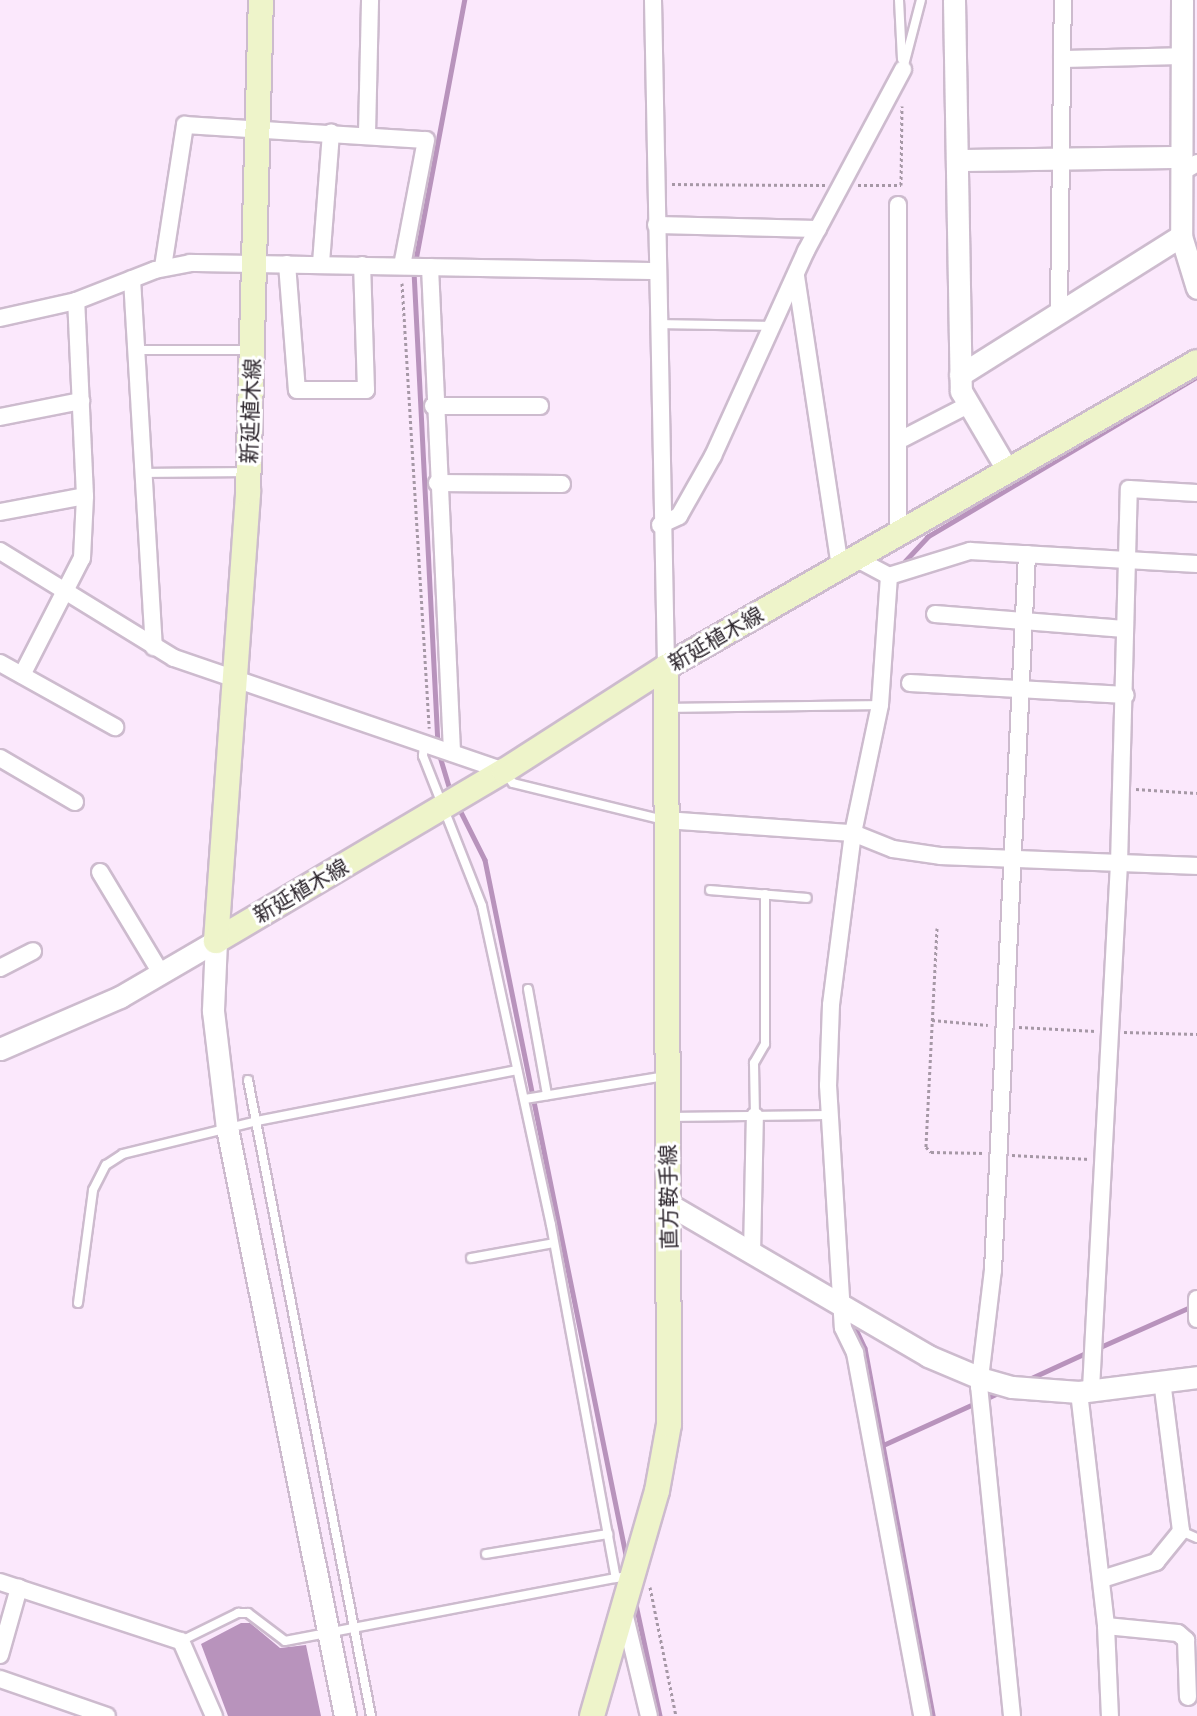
<!DOCTYPE html>
<meta charset="utf-8">
<style>
body{margin:0}
#map{position:relative;width:1197px;height:1716px;overflow:hidden;background:#fbe8fc;font-family:"DM Sans","Noto Sans JP",sans-serif}
div>[style]{position:absolute}
[style*='--x']{left:calc(var(--x)*1px);top:calc(var(--y)*1px);width:calc(var(--w)*1px);rotate:calc(var(--a)*1deg)}
.water>*{inset:0;background:#b893bc}
.stream>*{height:4.5px;margin:-2.25px;padding:0 2.25px;transform-origin:2.25px;border-radius:2.25px;background:#b893bc}
.path>*{height:3px;margin-top:-1.5px;transform-origin:0;background:repeating-linear-gradient(90deg,#a698a6 0 3px,transparent 0 6px)}
.roads{filter:drop-shadow(2px 0 #cdbbce) drop-shadow(-2px 0 #cdbbce) drop-shadow(0 2px #cdbbce) drop-shadow(0 -2px #cdbbce)}
.service>*{height:8px;margin:-4px;padding:0 4px;transform-origin:4px;border-radius:4px;background:#fff}
.minor>*{height:16px;margin:-8px;padding:0 8px;transform-origin:8px;border-radius:8px;background:#fff}
.tertiary>*{height:21px;margin:-10.5px;padding:0 10.5px;transform-origin:10.5px;border-radius:10.5px;background:#fff}
.secondary>*{height:24px;margin:-12px;padding:0 12px;transform-origin:12px;border-radius:12px;background:#eef4ca}
span{translate:-50% -50%;white-space:nowrap;text-align:center;line-height:1.15;-webkit-text-stroke:6px #fff;paint-order:stroke}
.street-label{font-size:21px;color:#2d262d}
</style>
<div id="map">
<div class="water">
<i style="clip-path:polygon(241px 1623px,250px 1623px,280px 1648px,306px 1645px,321px 1716px,228px 1716px,201px 1644px)"></i>
</div>
<div class="stream">
<i style="--x:415;--y:263;--w:268;--a:-79.4"></i>
<i style="--x:414;--y:271;--w:475;--a:87.1"></i>
<i style="--x:905;--y:561;--w:33;--a:-47"></i>
<i style="--x:927;--y:537;--w:314;--a:-30.7"></i>
<i style="--x:439;--y:753;--w:42;--a:73.3"></i>
<i style="--x:458;--y:806;--w:60;--a:63.4"></i>
<i style="--x:485;--y:860;--w:714;--a:78.53"></i>
<i style="--x:855;--y:1327;--w:23;--a:65"></i>
<i style="--x:865;--y:1348;--w:374;--a:79.5"></i>
<i style="--x:1098;--y:1348;--w:106;--a:-23.9"></i>
<i style="--x:1027;--y:1380;--w:69;--a:-24.7"></i>
<i style="--x:983;--y:1400;--w:19;--a:-25"></i>
<i style="--x:881;--y:1446;--w:104;--a:-24.4"></i>
<i style="--x:635;--y:1600;--w:119;--a:77.8"></i>
</div>
<div class="path">
<i style="--x:672;--y:184;--w:153;--a:0.4"></i>
<i style="--x:858;--y:185;--w:43;--a:0"></i>
<i style="--x:901;--y:185;--w:79;--a:-89.3"></i>
<i style="--x:402;--y:283;--w:446;--a:86.5"></i>
<i style="--x:1136;--y:789;--w:61;--a:3.8"></i>
<i style="--x:937;--y:928;--w:219;--a:92.9"></i>
<i style="--x:926;--y:1147;--w:7;--a:45"></i>
<i style="--x:931;--y:1152;--w:54;--a:1.1"></i>
<i style="--x:932;--y:1020;--w:56;--a:5.1"></i>
<i style="--x:1019;--y:1027;--w:77;--a:3"></i>
<i style="--x:1124;--y:1032;--w:73;--a:1.6"></i>
<i style="--x:1012;--y:1155;--w:78;--a:2.9"></i>
<i style="--x:650;--y:1587;--w:132;--a:78.6"></i>
</div>
<div class="roads">
<div class="service">
<i style="--x:899;--y:0;--w:59;--a:87.1"></i>
<i style="--x:903;--y:69;--w:71;--a:-75.4"></i>
<i style="--x:659;--y:324;--w:113;--a:1"></i>
<i style="--x:136;--y:350;--w:114;--a:0"></i>
<i style="--x:143;--y:473;--w:105;--a:-0.5"></i>
<i style="--x:667;--y:708;--w:213;--a:-0.8"></i>
<i style="--x:424;--y:744;--w:12;--a:95"></i>
<i style="--x:423;--y:756;--w:161;--a:68.5"></i>
<i style="--x:482;--y:906;--w:326;--a:77.8"></i>
<i style="--x:551;--y:1225;--w:359;--a:79.6"></i>
<i style="--x:504;--y:772;--w:14;--a:51"></i>
<i style="--x:513;--y:783;--w:155;--a:13.8"></i>
<i style="--x:710;--y:890;--w:97;--a:4.7"></i>
<i style="--x:528;--y:989;--w:108;--a:79.8"></i>
<i style="--x:248;--y:1080;--w:648;--a:79.05"></i>
<i style="--x:525;--y:1099;--w:143;--a:-9.3"></i>
<i style="--x:755;--y:1116;--w:53;--a:-91.1"></i>
<i style="--x:754;--y:1063;--w:22;--a:-60"></i>
<i style="--x:765;--y:1044;--w:150;--a:-90"></i>
<i style="--x:668;--y:1117;--w:161;--a:-0.7"></i>
<i style="--x:471;--y:1258;--w:84;--a:-10.2"></i>
<i style="--x:78;--y:1303;--w:114;--a:-82.4"></i>
<i style="--x:93;--y:1190;--w:28;--a:-63"></i>
<i style="--x:106;--y:1165;--w:20;--a:-33"></i>
<i style="--x:123;--y:1154;--w:138;--a:-13.8"></i>
<i style="--x:257;--y:1121;--w:265;--a:-11.1"></i>
<i style="--x:1181;--y:1531;--w:17;--a:24"></i>
<i style="--x:486;--y:1554;--w:124;--a:-9.3"></i>
<i style="--x:181;--y:1641;--w:64;--a:-26.2"></i>
<i style="--x:238;--y:1613;--w:10;--a:0"></i>
<i style="--x:248;--y:1613;--w:46;--a:37.1"></i>
<i style="--x:285;--y:1641;--w:341;--a:-10.8"></i>
</div>
<div class="minor">
<i style="--x:653;--y:0;--w:667;--a:88.88"></i>
<i style="--x:1062;--y:59;--w:120;--a:-1.4"></i>
<i style="--x:367;--y:134;--w:134;--a:-88.7"></i>
<i style="--x:1180;--y:173;--w:20;--a:-30"></i>
<i style="--x:898;--y:205;--w:330;--a:90"></i>
<i style="--x:656;--y:225;--w:162;--a:1.4"></i>
<i style="--x:321;--y:263;--w:131;--a:-85.6"></i>
<i style="--x:287;--y:264;--w:126;--a:85.5"></i>
<i style="--x:297;--y:390;--w:69;--a:0"></i>
<i style="--x:366;--y:390;--w:125;--a:-91.8"></i>
<i style="--x:163;--y:267;--w:144;--a:-81.2"></i>
<i style="--x:185;--y:125;--w:241;--a:3.6"></i>
<i style="--x:426;--y:140;--w:128;--a:100.8"></i>
<i style="--x:430;--y:267;--w:486;--a:87.4"></i>
<i style="--x:796;--y:276;--w:295;--a:81.4"></i>
<i style="--x:132;--y:279;--w:369;--a:86.6"></i>
<i style="--x:1059;--y:312;--w:312;--a:-89.3"></i>
<i style="--x:0;--y:318;--w:78;--a:-12.6"></i>
<i style="--x:76;--y:301;--w:85;--a:-21.4"></i>
<i style="--x:155;--y:270;--w:36;--a:-11"></i>
<i style="--x:190;--y:263;--w:467;--a:1"></i>
<i style="--x:433;--y:406;--w:107;--a:0"></i>
<i style="--x:0;--y:417;--w:83;--a:-11.2"></i>
<i style="--x:902;--y:439;--w:72;--a:-27.3"></i>
<i style="--x:437;--y:483;--w:125;--a:0.5"></i>
<i style="--x:0;--y:512;--w:86;--a:-10.7"></i>
<i style="--x:660;--y:525;--w:21;--a:-25"></i>
<i style="--x:679;--y:516;--w:69;--a:-60.5"></i>
<i style="--x:713;--y:456;--w:225;--a:-65.6"></i>
<i style="--x:806;--y:251;--w:206;--a:-61.9"></i>
<i style="--x:0;--y:551;--w:204;--a:31.6"></i>
<i style="--x:174;--y:658;--w:349;--a:18.9"></i>
<i style="--x:857;--y:559;--w:36;--a:28"></i>
<i style="--x:889;--y:576;--w:85;--a:-17.2"></i>
<i style="--x:970;--y:551;--w:227;--a:3.3"></i>
<i style="--x:889;--y:576;--w:129;--a:94"></i>
<i style="--x:880;--y:705;--w:131;--a:101.9"></i>
<i style="--x:853;--y:833;--w:173;--a:97.3"></i>
<i style="--x:831;--y:1005;--w:80;--a:92.1"></i>
<i style="--x:828;--y:1085;--w:243;--a:86.5"></i>
<i style="--x:843;--y:1328;--w:28;--a:64"></i>
<i style="--x:855;--y:1353;--w:369;--a:79.5"></i>
<i style="--x:935;--y:614;--w:190;--a:4.5"></i>
<i style="--x:0;--y:663;--w:132;--a:29.1"></i>
<i style="--x:22;--y:675;--w:131;--a:-62.9"></i>
<i style="--x:82;--y:558;--w:62;--a:-87.2"></i>
<i style="--x:85;--y:496;--w:195;--a:-92.6"></i>
<i style="--x:910;--y:683;--w:216;--a:3.2"></i>
<i style="--x:0;--y:758;--w:87;--a:30.4"></i>
<i style="--x:665;--y:820;--w:188;--a:4"></i>
<i style="--x:853;--y:833;--w:43;--a:21.8"></i>
<i style="--x:893;--y:849;--w:49;--a:8.3"></i>
<i style="--x:941;--y:856;--w:256;--a:2.2"></i>
<i style="--x:100;--y:872;--w:118;--a:58.9"></i>
<i style="--x:0;--y:968;--w:37;--a:-27"></i>
<i style="--x:752;--y:1254;--w:138;--a:-88.8"></i>
<i style="--x:1197;--y:1299;--w:20;--a:90"></i>
<i style="--x:1091;--y:1389;--w:526;--a:-86.95"></i>
<i style="--x:1119;--y:864;--w:375;--a:-88.5"></i>
<i style="--x:1129;--y:489;--w:68;--a:3.4"></i>
<i style="--x:1079;--y:1392;--w:236;--a:83.4"></i>
<i style="--x:1106;--y:1626;--w:90;--a:87.5"></i>
<i style="--x:1102;--y:1579;--w:57;--a:-17.5"></i>
<i style="--x:1156;--y:1562;--w:40;--a:-51"></i>
<i style="--x:1181;--y:1531;--w:151;--a:-97.2"></i>
<i style="--x:0;--y:1582;--w:190;--a:18.1"></i>
<i style="--x:181;--y:1641;--w:82;--a:66.3"></i>
<i style="--x:623;--y:1608;--w:111;--a:76.5"></i>
<i style="--x:1106;--y:1626;--w:72;--a:5.6"></i>
<i style="--x:1178;--y:1633;--w:11;--a:41"></i>
<i style="--x:1186;--y:1640;--w:57;--a:88"></i>
<i style="--x:0;--y:1655;--w:70;--a:-74.2"></i>
<i style="--x:0;--y:1679;--w:113;--a:19.1"></i>
<i style="--x:1012;--y:1716;--w:331;--a:-95.7"></i>
<i style="--x:979;--y:1387;--w:118;--a:-83.2"></i>
<i style="--x:993;--y:1270;--w:717;--a:-87.28"></i>
</div>
<div class="tertiary">
<i style="--x:954;--y:0;--w:391;--a:89"></i>
<i style="--x:961;--y:391;--w:93;--a:59.6"></i>
<i style="--x:1182;--y:0;--w:236;--a:90.2"></i>
<i style="--x:1181;--y:236;--w:54;--a:72.9"></i>
<i style="--x:957;--y:160;--w:223;--a:-0.8"></i>
<i style="--x:960;--y:375;--w:261;--a:-32.2"></i>
<i style="--x:216;--y:941;--w:70;--a:92.5"></i>
<i style="--x:213;--y:1011;--w:118;--a:83.2"></i>
<i style="--x:227;--y:1128;--w:600;--a:78.65"></i>
<i style="--x:0;--y:1049;--w:131;--a:-23.4"></i>
<i style="--x:120;--y:997;--w:111;--a:-30.3"></i>
<i style="--x:670;--y:1205;--w:299;--a:30.3"></i>
<i style="--x:928;--y:1356;--w:56;--a:22.9"></i>
<i style="--x:980;--y:1378;--w:33;--a:16"></i>
<i style="--x:1012;--y:1387;--w:67;--a:4.3"></i>
<i style="--x:1079;--y:1392;--w:119;--a:-7.2"></i>
</div>
<div class="secondary">
<i style="--x:216;--y:941;--w:334;--a:-30.6"></i>
<i style="--x:504;--y:771;--w:193;--a:-32.7"></i>
<i style="--x:666;--y:667;--w:612;--a:-29.87"></i>
<i style="--x:216;--y:941;--w:450;--a:-85.9"></i>
<i style="--x:248;--y:492;--w:492;--a:-88.5"></i>
<i style="--x:592;--y:1716;--w:234;--a:-73.9"></i>
<i style="--x:657;--y:1491;--w:68;--a:-79.8"></i>
<i style="--x:669;--y:1424;--w:757;--a:-90.23"></i>
</div>
</div>
<div class="street-label">
<span style="left:251px;top:411px;rotate:-88deg">新延植木線</span>
<span style="left:716px;top:639px;rotate:-30deg">新延植木線</span>
<span style="left:301px;top:891px;rotate:-30deg">新延植木線</span>
<span style="left:669px;top:1197px;rotate:-91deg">直方鞍手線</span>
</div>
</div>
